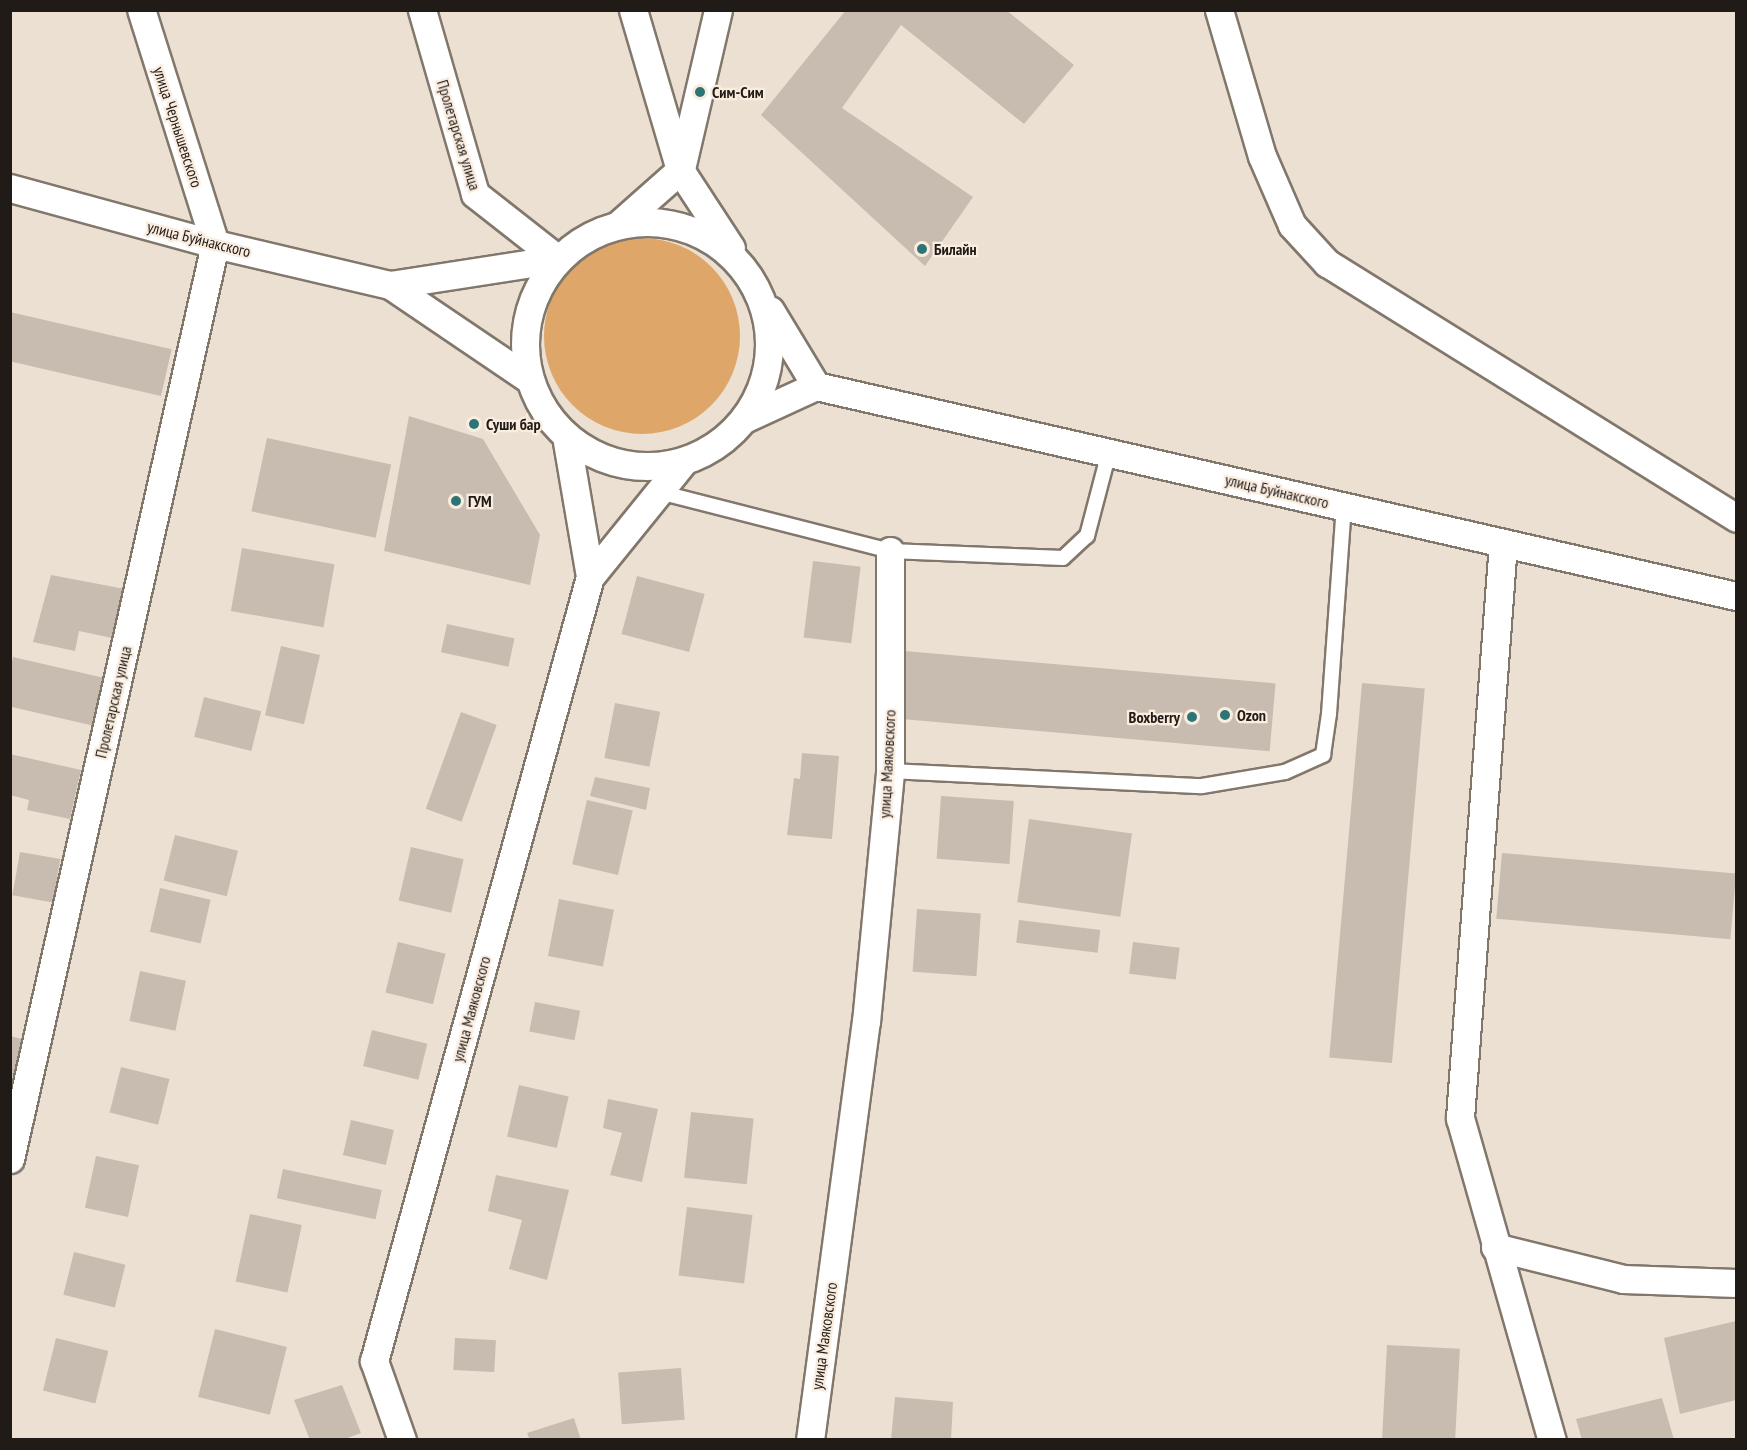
<!DOCTYPE html>
<meta charset="utf-8">
<style>
body{margin:0}
#map{position:relative;width:1747px;height:1450px;overflow:hidden;background:#ece0d3;font-family:"PT Sans Narrow",sans-serif}
div>[style]{position:absolute}
[style*='--x']{left:calc(var(--x)*1px);top:calc(var(--y)*1px);width:calc(var(--w)*1px);rotate:calc(var(--a)*1deg)}
.green>*{inset:0;background:#dfa669}
.round{border-radius:50%}
.building>*{inset:0;background:#c8bcb0;transform-origin:0 0}
.roads{filter:drop-shadow(2px 0 #82776b) drop-shadow(-2px 0 #82776b) drop-shadow(0 2px #82776b) drop-shadow(0 -2px #82776b)}
.lane>*{height:14px;margin:-7px;padding:0 7px;transform-origin:7px;border-radius:7px;background:#fff}
.street>*{height:27px;margin:-13.5px;padding:0 13.5px;transform-origin:13.5px;border-radius:13.5px;background:#fff}
.street>.ring{margin:-13.5px;padding:0;box-sizing:content-box;background:none;border:27px solid #fff;border-radius:50%}
.dots>*{width:16px;height:16px;translate:-50% -50%;box-sizing:border-box;border:3px solid #faede0;border-radius:50%}
span{translate:-50% -50%;white-space:nowrap;text-align:center;line-height:1.15;-webkit-text-stroke:4.5px #faede0;paint-order:stroke}
.poi-label{font-size:16px;color:#201b17;font-weight:700}
.left{translate:0 -50%;text-align:left}
.right{translate:-100% -50%;text-align:right}
.street-label{font-size:16px;color:#201b17}
.frame{position:absolute;inset:0;border:12px solid #201b17;pointer-events:none}
</style>
<div id="map">
<div class="green">
<i class="round" style="left:544px;top:238px;width:196px;height:196px"></i>
</div>
<div class="building">
<i style="clip-path:polygon(846px 10px,1006px 10px,1074px 65px,1024px 124px,901px 25px,842px 108px,973px 197px,925px 266px,761px 115px)"></i>
<i style="left:10px;top:312px;width:166px;height:48px;rotate:13deg"></i>
<i style="clip-path:polygon(409px 416px,483px 439px,540px 535px,530px 585px,384px 551px)"></i>
<i style="left:267px;top:438px;width:127px;height:75px;rotate:12deg"></i>
<i style="left:242px;top:548px;width:94px;height:64px;rotate:10deg"></i>
<i style="left:813px;top:561px;width:48px;height:77px;rotate:7deg"></i>
<i style="clip-path:polygon(51px 575px,125px 589px,112px 638px,79px 631px,75px 651px,33px 642px)"></i>
<i style="left:637px;top:576px;width:70px;height:60px;rotate:15deg"></i>
<i style="left:447px;top:624px;width:69px;height:29px;rotate:12deg"></i>
<i style="left:281px;top:646px;width:40px;height:71px;rotate:13deg"></i>
<i style="left:905px;top:651px;width:372px;height:68px;rotate:5deg"></i>
<i style="left:13px;top:657px;width:95px;height:49px;rotate:13deg"></i>
<i style="left:1362px;top:683px;width:63px;height:376px;rotate:5deg"></i>
<i style="left:204px;top:697px;width:59px;height:41px;rotate:14deg"></i>
<i style="left:615px;top:703px;width:46px;height:56px;rotate:11deg"></i>
<i style="left:461px;top:712px;width:38px;height:103px;rotate:20deg"></i>
<i style="clip-path:polygon(802px 753px,839px 756px,832px 839px,787px 835px,794px 778px,800px 779px)"></i>
<i style="clip-path:polygon(10px 754px,81px 770px,70px 819px,27px 810px,29px 800px,10px 795px)"></i>
<i style="clip-path:polygon(595px 777px,650px 788px,646px 810px,590px 796px)"></i>
<i style="left:941px;top:796px;width:73px;height:63px;rotate:4deg"></i>
<i style="left:587px;top:800px;width:47px;height:66px;rotate:13deg"></i>
<i style="left:1029px;top:819px;width:104px;height:84px;rotate:8deg"></i>
<i style="left:175px;top:835px;width:65px;height:47px;rotate:14deg"></i>
<i style="left:411px;top:847px;width:54px;height:55px;rotate:13deg"></i>
<i style="left:20px;top:852px;width:41px;height:44px;rotate:10deg"></i>
<i style="left:1502px;top:853px;width:235px;height:66px;rotate:5deg"></i>
<i style="left:160px;top:888px;width:52px;height:45px;rotate:13deg"></i>
<i style="left:559px;top:899px;width:56px;height:58px;rotate:11deg"></i>
<i style="left:917px;top:909px;width:64px;height:63px;rotate:4deg"></i>
<i style="left:1019px;top:920px;width:82px;height:23px;rotate:7deg"></i>
<i style="left:398px;top:942px;width:49px;height:52px;rotate:14deg"></i>
<i style="left:1133px;top:942px;width:47px;height:32px;rotate:7deg"></i>
<i style="left:140px;top:971px;width:47px;height:51px;rotate:12deg"></i>
<i style="left:535px;top:1002px;width:46px;height:30px;rotate:11deg"></i>
<i style="left:372px;top:1030px;width:57px;height:37px;rotate:14deg"></i>
<i style="clip-path:polygon(10px 1036px,22px 1039px,11px 1084px,10px 1084px)"></i>
<i style="left:121px;top:1067px;width:50px;height:47px;rotate:14deg"></i>
<i style="left:519px;top:1085px;width:51px;height:53px;rotate:13deg"></i>
<i style="clip-path:polygon(608px 1099px,658px 1109px,642px 1182px,610px 1175px,622px 1133px,603px 1128px)"></i>
<i style="left:691px;top:1112px;width:63px;height:66px;rotate:6deg"></i>
<i style="left:351px;top:1120px;width:44px;height:36px;rotate:13deg"></i>
<i style="left:96px;top:1156px;width:44px;height:53px;rotate:12deg"></i>
<i style="left:283px;top:1169px;width:101px;height:30px;rotate:12deg"></i>
<i style="clip-path:polygon(496px 1175px,569px 1190px,547px 1280px,509px 1269px,522px 1220px,488px 1211px)"></i>
<i style="left:687px;top:1207px;width:66px;height:69px;rotate:7deg"></i>
<i style="left:250px;top:1214px;width:53px;height:69px;rotate:12deg"></i>
<i style="left:74px;top:1252px;width:53px;height:44px;rotate:14deg"></i>
<i style="clip-path:polygon(1736px 1321px,1736px 1400px,1680px 1414px,1664px 1338px)"></i>
<i style="left:215px;top:1329px;width:74px;height:70px;rotate:14deg"></i>
<i style="left:56px;top:1338px;width:54px;height:54px;rotate:14deg"></i>
<i style="left:455px;top:1338px;width:41px;height:32px;rotate:3deg"></i>
<i style="left:1387px;top:1345px;width:73px;height:95px;rotate:3deg"></i>
<i style="left:681px;top:1368px;width:52px;height:63px;rotate:86deg"></i>
<i style="clip-path:polygon(342px 1385px,361px 1433px,342px 1440px,310px 1440px,294px 1400px)"></i>
<i style="clip-path:polygon(895px 1397px,953px 1402px,951px 1440px,891px 1440px)"></i>
<i style="clip-path:polygon(1662px 1398px,1674px 1440px,1582px 1440px,1576px 1419px)"></i>
<i style="clip-path:polygon(574px 1418px,581px 1440px,530px 1440px,527px 1433px)"></i>
</div>
<div class="roads">
<div class="lane">
<i style="--x:659;--y:492;--w:238;--a:14.3"></i>
<i style="--x:890;--y:551;--w:173;--a:2.3"></i>
<i style="--x:1063;--y:558;--w:33;--a:-43"></i>
<i style="--x:1087;--y:536;--w:87;--a:-75.3"></i>
<i style="--x:890;--y:771;--w:312;--a:2.8"></i>
<i style="--x:1202;--y:786;--w:84;--a:-9.6"></i>
<i style="--x:1285;--y:772;--w:42;--a:-24.1"></i>
<i style="--x:1323;--y:755;--w:41;--a:-81.7"></i>
<i style="--x:1329;--y:714;--w:209;--a:-85.9"></i>
</div>
<div class="street">
<i style="--x:422;--y:10;--w:191;--a:73.9"></i>
<i style="--x:475;--y:194;--w:105;--a:38.1"></i>
<i style="--x:633;--y:10;--w:167;--a:73.6"></i>
<i style="--x:680;--y:170;--w:93;--a:56.8"></i>
<i style="--x:1219;--y:10;--w:152;--a:73.6"></i>
<i style="--x:1262;--y:156;--w:75;--a:66.5"></i>
<i style="--x:1292;--y:225;--w:52;--a:47.4"></i>
<i style="--x:1327;--y:263;--w:482;--a:31.9"></i>
<i style="--x:681;--y:169;--w:163;--a:-76.9"></i>
<i style="--x:10;--y:188;--w:213;--a:15.3"></i>
<i style="--x:215;--y:244;--w:180;--a:13.2"></i>
<i style="--x:390;--y:285;--w:170;--a:-8.8"></i>
<i class="ring" style="left:525px;top:222px;width:217px;height:217px"></i>
<i style="--x:619;--y:224;--w:81;--a:-41.5"></i>
<i style="--x:390;--y:285;--w:168;--a:34.1"></i>
<i style="--x:770;--y:310;--w:89;--a:58.8"></i>
<i style="--x:816;--y:386;--w:944;--a:12.86"></i>
<i style="--x:746;--y:418;--w:77;--a:-24.6"></i>
<i style="--x:566;--y:436;--w:143;--a:80.3"></i>
<i style="--x:590;--y:577;--w:148;--a:-51"></i>
<i style="--x:1503;--y:543;--w:577;--a:94.28"></i>
<i style="--x:1460;--y:1118;--w:335;--a:74.1"></i>
<i style="--x:10;--y:1159;--w:938;--a:-77.37"></i>
<i style="--x:215;--y:244;--w:245;--a:-107.5"></i>
<i style="--x:1495;--y:1247;--w:132;--a:14"></i>
<i style="--x:1623;--y:1279;--w:113;--a:2"></i>
<i style="--x:402;--y:1440;--w:84;--a:-109.5"></i>
<i style="--x:374;--y:1361;--w:813;--a:-74.6"></i>
<i style="--x:810;--y:1440;--w:422;--a:-82.4"></i>
<i style="--x:866;--y:1022;--w:252;--a:-84.5"></i>
<i style="--x:890;--y:771;--w:220;--a:-90"></i>
</div>
</div>
<div class="dots">
<i style="left:700px;top:92px;background:#2b7576"></i>
<i style="left:922px;top:249px;background:#2b7576"></i>
<i style="left:474px;top:424px;background:#2b7576"></i>
<i style="left:456px;top:501px;background:#2b7576"></i>
<i style="left:1225px;top:715px;background:#2b7576"></i>
<i style="left:1192px;top:717px;background:#2b7576"></i>
</div>
<div class="poi-label">
<span class="left" style="left:712px;top:92px">Сим-Сим</span>
<span class="left" style="left:934px;top:249px">Билайн</span>
<span class="left" style="left:486px;top:424px">Суши бар</span>
<span class="left" style="left:468px;top:501px">ГУМ</span>
<span class="left" style="left:1237px;top:715px">Ozon</span>
<span class="right" style="left:1180px;top:717px">Boxberry</span>
</div>
<div class="street-label">
<span style="left:178px;top:127px;rotate:72deg">улица Чернышевского</span>
<span style="left:459px;top:135px;rotate:73deg">Пролетарская улица</span>
<span style="left:199px;top:239px;rotate:14deg">улица Буйнакского</span>
<span style="left:1277px;top:491px;rotate:13deg">улица Буйнакского</span>
<span style="left:113px;top:702px;rotate:-77deg">Пролетарская улица</span>
<span style="left:887px;top:764px;rotate:-87deg">улица Маяковского</span>
<span style="left:471px;top:1009px;rotate:-75deg">улица Маяковского</span>
<span style="left:824px;top:1336px;rotate:-82deg">улица Маяковского</span>
</div>
<div class="frame"></div>
</div>
